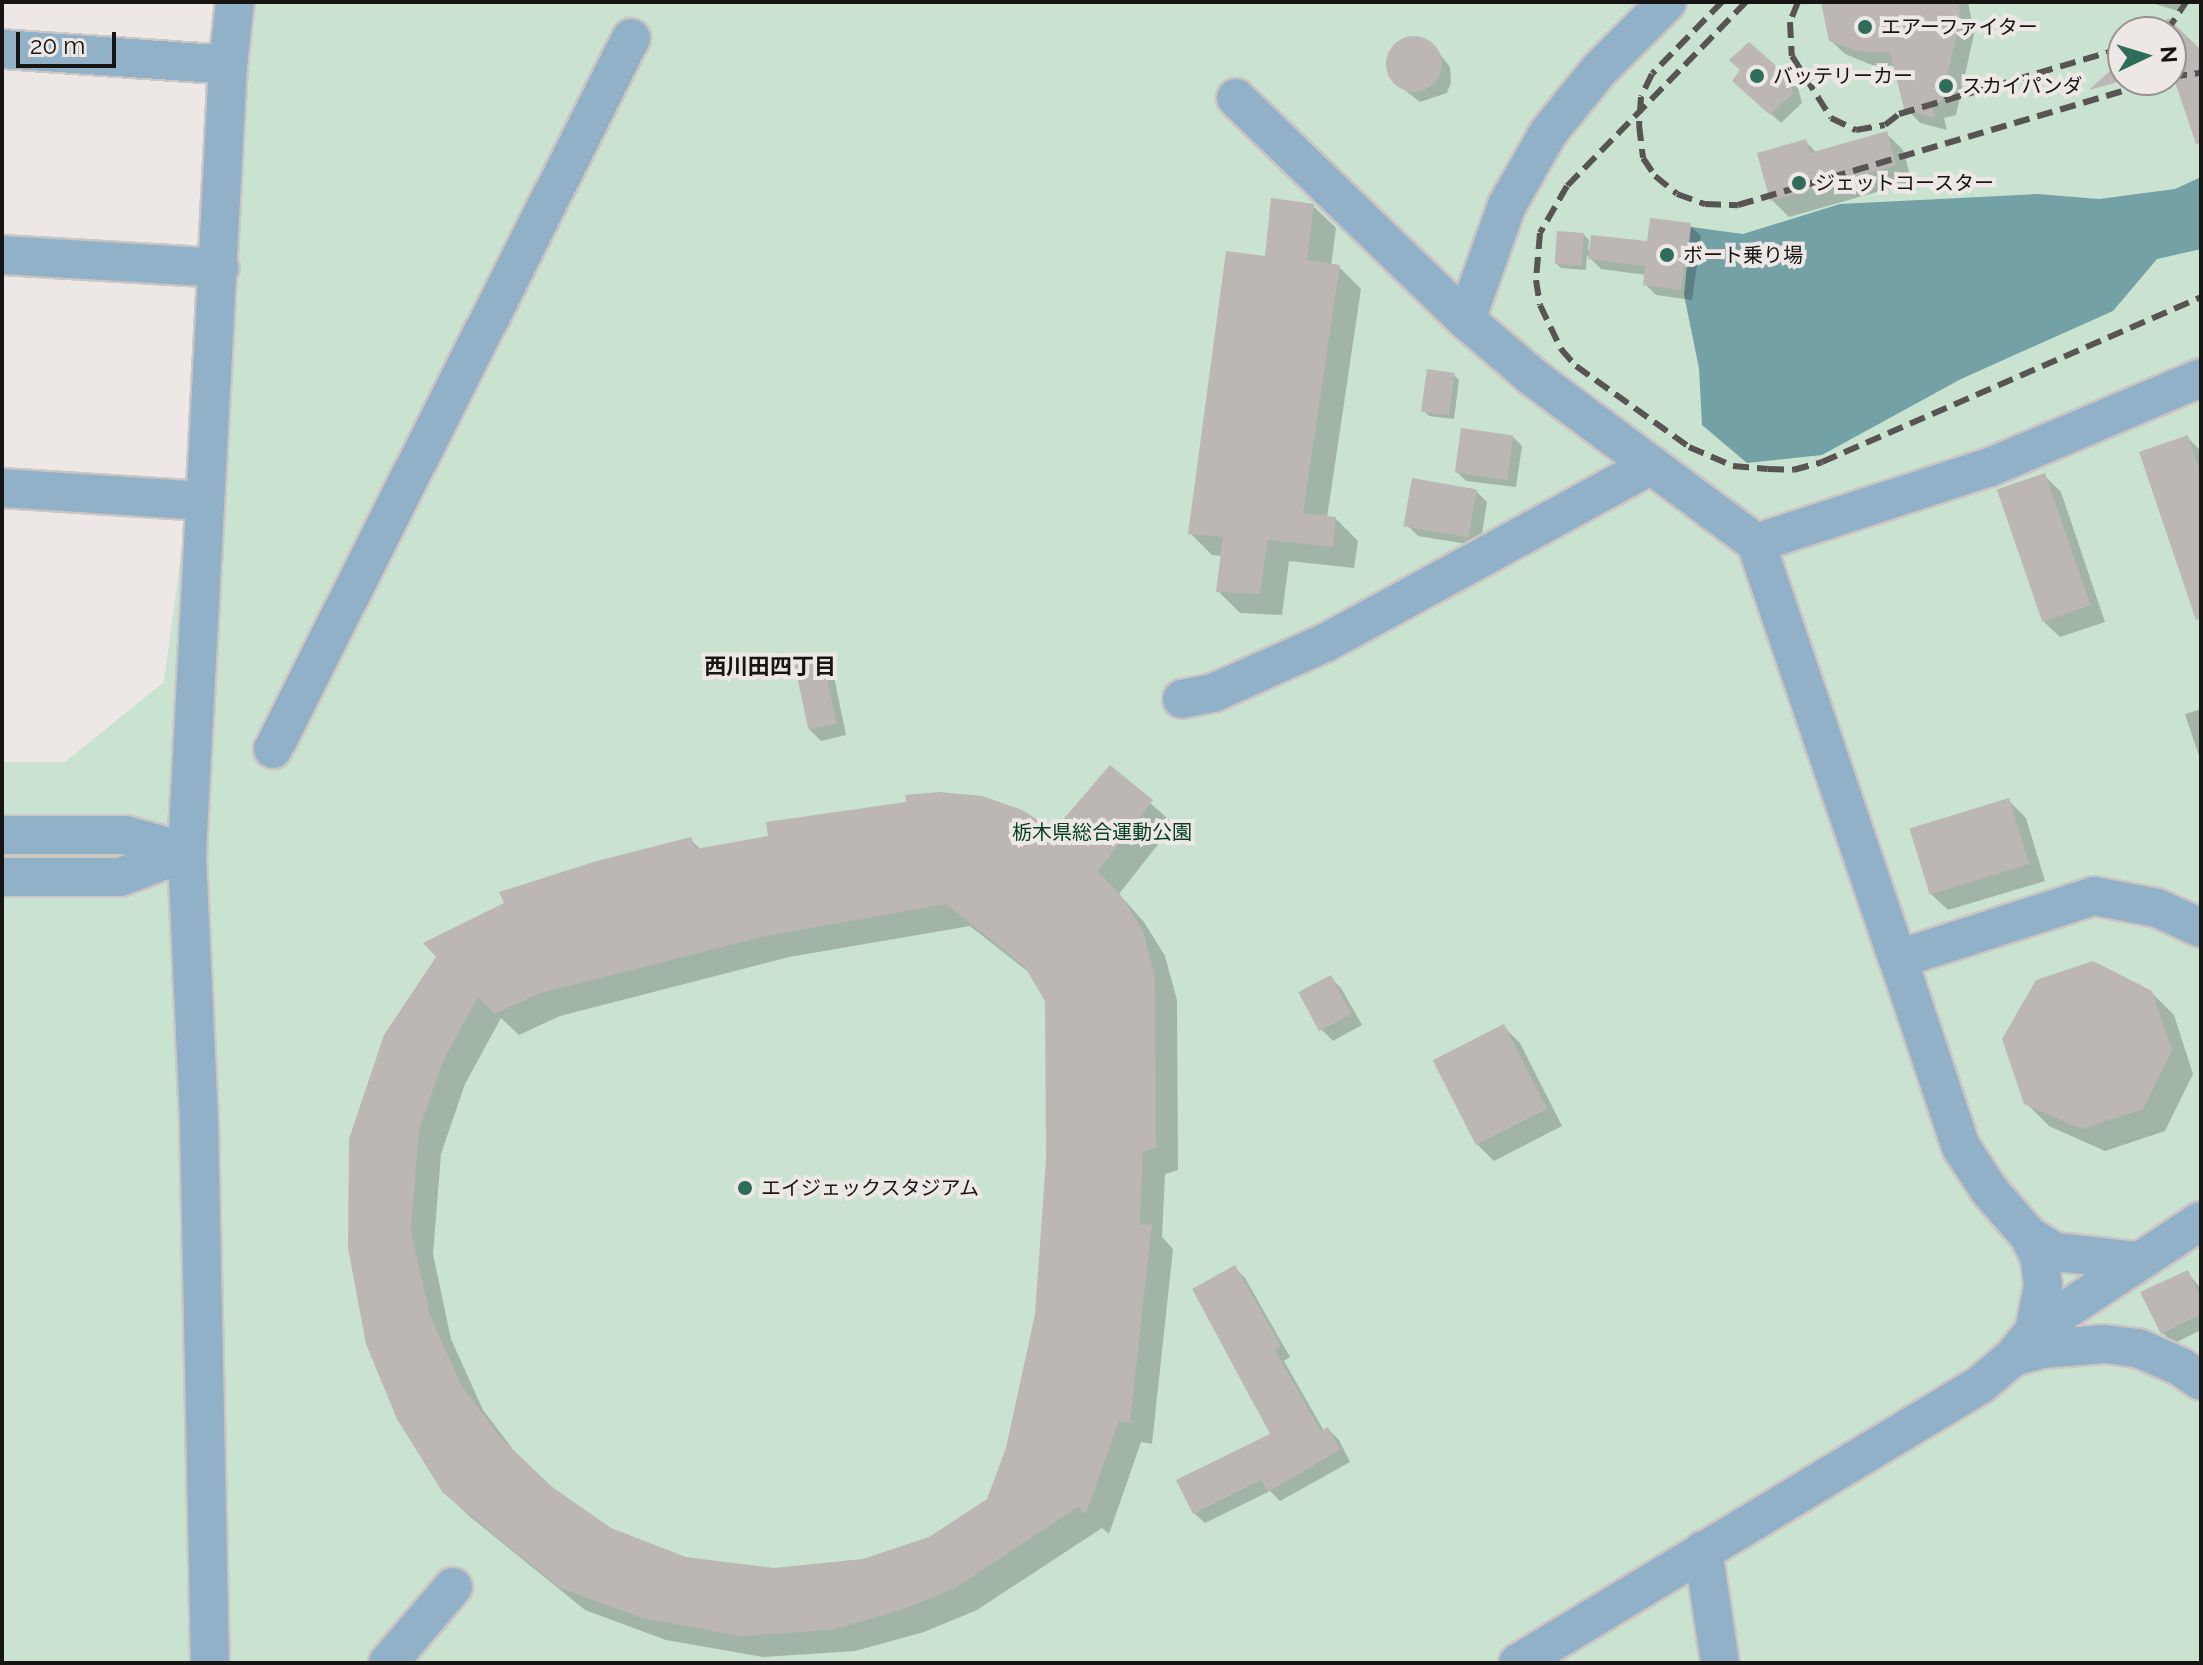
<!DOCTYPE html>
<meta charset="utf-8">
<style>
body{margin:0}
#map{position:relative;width:2203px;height:1665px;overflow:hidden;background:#ede7e5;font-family:Raleway,"Noto Sans JP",sans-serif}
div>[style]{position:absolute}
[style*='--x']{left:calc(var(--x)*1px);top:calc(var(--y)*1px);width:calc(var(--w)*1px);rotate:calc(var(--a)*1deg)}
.green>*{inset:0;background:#cae2d0}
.water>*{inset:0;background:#74a1a5}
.shadow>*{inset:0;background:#0003}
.building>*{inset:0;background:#bcb6b4;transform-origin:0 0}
.round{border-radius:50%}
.roads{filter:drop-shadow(2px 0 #cbc5c4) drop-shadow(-2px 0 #cbc5c4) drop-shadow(0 2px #cbc5c4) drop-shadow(0 -2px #cbc5c4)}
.minor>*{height:38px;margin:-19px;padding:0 19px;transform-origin:19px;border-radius:19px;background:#91b1c8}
.rail>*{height:6px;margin-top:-3px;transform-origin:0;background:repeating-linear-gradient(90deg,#575453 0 16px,transparent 0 24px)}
.dots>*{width:22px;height:22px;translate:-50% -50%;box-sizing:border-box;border:4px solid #ede7e5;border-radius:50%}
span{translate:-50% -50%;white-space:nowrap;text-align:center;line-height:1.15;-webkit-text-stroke:8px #ede7e5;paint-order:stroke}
.poi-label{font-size:20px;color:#161514}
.left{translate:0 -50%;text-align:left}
.park-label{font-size:20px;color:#043f20}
.neighbourhood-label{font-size:22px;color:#161514;font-weight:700}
.frame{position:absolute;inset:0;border:4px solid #161514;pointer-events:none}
.north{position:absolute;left:2107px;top:16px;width:80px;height:80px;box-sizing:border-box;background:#ede7e5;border:2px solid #979391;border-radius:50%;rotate:86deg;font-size:22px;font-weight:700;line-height:32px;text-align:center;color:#161514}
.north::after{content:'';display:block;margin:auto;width:28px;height:36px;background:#2e6d5b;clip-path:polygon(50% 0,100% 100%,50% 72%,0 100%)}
.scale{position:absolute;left:16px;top:32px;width:100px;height:36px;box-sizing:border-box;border:4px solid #161514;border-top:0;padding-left:10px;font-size:24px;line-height:28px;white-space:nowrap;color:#161514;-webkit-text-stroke:6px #ede7e5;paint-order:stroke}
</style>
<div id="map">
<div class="green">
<i style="clip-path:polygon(evenodd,254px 2px,2201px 2px,2201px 1663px,2px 1663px,2px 762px,65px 762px,164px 682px,254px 2px,2123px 32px,2171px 32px,2171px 80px,2123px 80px,2123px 32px)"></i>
</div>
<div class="water">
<i style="clip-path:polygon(2201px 177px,2201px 249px,2157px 259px,2113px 311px,1961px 379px,1822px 455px,1747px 463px,1702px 425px,1699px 368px,1684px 295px,1691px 227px,1743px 234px,1840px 204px,2038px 194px,2099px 199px,2175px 189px)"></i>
</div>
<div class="shadow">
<i style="clip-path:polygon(1827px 2px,1968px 2px,1974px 34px,1956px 115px,1944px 118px,1947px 130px,1920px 123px,1906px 108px,1895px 66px,1872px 65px,1845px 54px,1830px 40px)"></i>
<i style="clip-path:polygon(2149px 2px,2188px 2px,2178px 11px)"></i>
<i style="clip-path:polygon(1403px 41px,1427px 41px,1438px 52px,1450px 67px,1451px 82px,1447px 93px,1420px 102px,1397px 84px,1390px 75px,1389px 54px)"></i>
<i style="clip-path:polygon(1788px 78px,1798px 88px,1802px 103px,1781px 123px,1744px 90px)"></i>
<i style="clip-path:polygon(1886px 133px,1903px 150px,1912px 182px,1789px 217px,1772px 200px,1805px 141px,1817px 153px)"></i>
<i style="clip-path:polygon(1313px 206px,1336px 228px,1331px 266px,1339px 267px,1361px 289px,1327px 518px,1336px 519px,1358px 541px,1354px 568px,1289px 561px,1282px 615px,1240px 613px,1218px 591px,1222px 556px,1212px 555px,1190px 533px,1267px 258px)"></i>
<i style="clip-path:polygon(1690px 225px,1701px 236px,1692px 300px,1656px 295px,1645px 284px,1646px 275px,1601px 269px,1587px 255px,1586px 270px,1561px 268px,1556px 263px,1584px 235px,1589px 240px,1588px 250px,1591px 250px,1649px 243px)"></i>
<i style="clip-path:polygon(1454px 375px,1459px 380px,1454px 419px,1429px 416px,1424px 411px)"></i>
<i style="clip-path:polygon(1513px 437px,1522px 446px,1516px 487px,1466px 481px,1457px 472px)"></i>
<i style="clip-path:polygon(2187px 437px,2201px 451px,2201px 599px)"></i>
<i style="clip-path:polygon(2044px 475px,2061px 492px,2105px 622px,2060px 637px,2043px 621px)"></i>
<i style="clip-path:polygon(1476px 491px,1487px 502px,1480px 546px,1418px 536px,1407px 525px)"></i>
<i style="clip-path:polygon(822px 661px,833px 672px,846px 735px,821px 741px,810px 730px)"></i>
<i style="clip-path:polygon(2201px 709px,2201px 762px,2185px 714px)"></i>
<i style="clip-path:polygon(evenodd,1110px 768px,1174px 824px,1119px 894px,1144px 922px,1165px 956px,1177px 1000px,1178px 1170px,1165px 1174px,1162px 1237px,1173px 1249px,1152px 1444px,1141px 1442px,1109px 1534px,1102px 1528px,977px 1610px,924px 1632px,855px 1651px,763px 1657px,666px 1640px,585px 1610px,468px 1515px,444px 1492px,386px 1036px,690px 839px,701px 850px,1054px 833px,1110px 768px,970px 926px,1031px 974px,1047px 1001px,1048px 1160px,1037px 1314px,1008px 1448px,989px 1500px,930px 1539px,863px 1561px,774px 1570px,685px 1559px,610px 1530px,549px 1488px,521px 1460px,483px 1410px,451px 1339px,433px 1254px,441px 1154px,465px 1084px,501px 1018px,519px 1035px,560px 1016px,789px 957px,970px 926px)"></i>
<i style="clip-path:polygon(2009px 801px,2026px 818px,2045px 881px,1948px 910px,1931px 894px)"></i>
<i style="clip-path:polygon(1330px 977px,1341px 988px,1362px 1025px,1333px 1041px,1322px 1030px)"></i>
<i style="clip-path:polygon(2151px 992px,2174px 1015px,2193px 1074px,2165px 1131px,2105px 1151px,2049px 1126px,2026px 1103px)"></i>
<i style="clip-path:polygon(1503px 1026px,1520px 1043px,1562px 1126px,1494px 1161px,1477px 1144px,1435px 1061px)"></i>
<i style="clip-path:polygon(1235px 1268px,1245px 1278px,1290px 1357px,1284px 1361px,1324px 1431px,1328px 1429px,1339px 1440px,1350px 1462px,1280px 1501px,1270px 1491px,1205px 1523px,1194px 1513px,1273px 1435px)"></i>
<i style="clip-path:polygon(2187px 1272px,2201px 1289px,2201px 1330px,2173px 1344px,2162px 1332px)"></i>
</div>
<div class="building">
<i style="clip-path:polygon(1821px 2px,1959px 2px,1960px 18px,1942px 101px,1931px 104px,1935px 118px,1904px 109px,1890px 53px,1856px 51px,1829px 41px)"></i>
<i style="clip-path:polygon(2168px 18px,2201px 50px,2201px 143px,2196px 144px,2171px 70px,2171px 32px,2153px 32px)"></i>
<i class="round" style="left:1386px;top:36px;width:56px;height:56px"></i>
<i style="clip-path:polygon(1749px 42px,1789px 77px,1793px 93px,1770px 115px,1732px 81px,1740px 70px,1729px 60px)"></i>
<i style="clip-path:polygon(2123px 59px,2125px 80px,2089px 90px)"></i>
<i style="clip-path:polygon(1887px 131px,1896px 165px,1770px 201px,1757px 153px,1806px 139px,1810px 153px)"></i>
<i style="clip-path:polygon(1271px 198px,1314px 204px,1307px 260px,1340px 265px,1303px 513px,1336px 517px,1333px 547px,1268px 540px,1260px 594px,1216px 592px,1223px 537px,1188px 534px,1226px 251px,1265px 256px)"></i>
<i style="clip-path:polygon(1650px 218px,1691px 223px,1681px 290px,1643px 285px,1645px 266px,1588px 259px,1591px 235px,1647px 241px)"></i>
<i style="left:1557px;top:231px;width:27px;height:33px;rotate:4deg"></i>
<i style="left:1427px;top:369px;width:28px;height:43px;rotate:8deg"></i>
<i style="left:1461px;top:428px;width:53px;height:45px;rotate:8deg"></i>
<i style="clip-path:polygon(2188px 435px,2201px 475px,2201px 619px,2196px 620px,2139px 452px)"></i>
<i style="left:2045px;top:473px;width:140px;height:51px;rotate:71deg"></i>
<i style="left:1412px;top:478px;width:66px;height:49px;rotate:10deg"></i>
<i style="left:823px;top:659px;width:66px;height:29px;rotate:78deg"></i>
<i style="clip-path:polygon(evenodd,1110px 765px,1153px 800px,1098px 871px,1122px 897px,1143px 931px,1155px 976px,1156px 1148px,1143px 1152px,1140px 1225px,1152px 1224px,1130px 1423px,1119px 1421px,1086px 1514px,1078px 1507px,955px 1588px,901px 1610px,831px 1630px,740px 1636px,642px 1618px,560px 1588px,443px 1493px,397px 1419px,366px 1344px,348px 1248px,349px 1139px,384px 1035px,436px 957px,423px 943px,504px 903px,499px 892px,597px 861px,691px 837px,696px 849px,768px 836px,766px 822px,906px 802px,905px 795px,939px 792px,982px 796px,1022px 810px,1054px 830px,1110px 765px,946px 904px,1025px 967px,1045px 1001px,1046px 1160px,1035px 1314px,1006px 1448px,987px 1499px,929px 1537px,863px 1559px,774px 1568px,686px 1557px,611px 1528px,551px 1486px,501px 1438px,461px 1385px,430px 1315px,411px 1231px,419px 1130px,443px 1061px,478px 997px,495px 1014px,537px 994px,766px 936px,946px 904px)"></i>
<i style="left:2009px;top:798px;width:69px;height:104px;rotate:73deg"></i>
<i style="clip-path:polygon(2093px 961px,2152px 991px,2172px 1050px,2143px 1109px,2081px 1129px,2024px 1104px,2002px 1039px,2036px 980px)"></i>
<i style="left:1331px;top:975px;width:44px;height:37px;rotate:62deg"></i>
<i style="left:1504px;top:1024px;width:95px;height:80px;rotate:63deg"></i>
<i style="clip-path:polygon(1235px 1265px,1281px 1346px,1275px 1350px,1321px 1431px,1328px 1427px,1340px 1450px,1268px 1492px,1261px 1480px,1193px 1514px,1176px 1480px,1270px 1434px,1192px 1289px)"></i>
<i style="clip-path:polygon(2188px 1270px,2201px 1298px,2201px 1314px,2161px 1334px,2140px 1292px)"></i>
</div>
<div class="roads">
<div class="minor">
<i style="--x:2;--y:49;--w:227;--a:4"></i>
<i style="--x:1236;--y:98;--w:320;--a:44"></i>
<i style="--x:1466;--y:320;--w:89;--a:40.5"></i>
<i style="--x:1534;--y:378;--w:277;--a:36.6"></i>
<i style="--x:1756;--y:543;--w:440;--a:71.2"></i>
<i style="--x:1898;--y:959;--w:206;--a:-17.8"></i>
<i style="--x:2094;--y:896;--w:64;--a:10.8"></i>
<i style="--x:2157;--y:908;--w:48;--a:24.4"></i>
<i style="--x:2;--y:255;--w:218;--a:3.4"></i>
<i style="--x:1466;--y:320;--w:122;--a:-70.4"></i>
<i style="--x:1507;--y:205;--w:83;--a:-60.3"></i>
<i style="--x:1548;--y:133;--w:81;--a:-51"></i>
<i style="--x:1599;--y:70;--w:96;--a:-45"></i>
<i style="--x:2;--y:488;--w:203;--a:3.7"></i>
<i style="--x:1756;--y:543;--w:246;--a:-18"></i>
<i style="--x:1990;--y:467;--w:229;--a:-22.9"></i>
<i style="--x:1182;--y:699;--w:32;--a:-11"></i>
<i style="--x:1213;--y:693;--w:123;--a:-24.1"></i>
<i style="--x:1325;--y:643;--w:372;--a:-28.6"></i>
<i style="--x:273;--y:749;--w:796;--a:-63.27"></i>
<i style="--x:2;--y:835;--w:123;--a:0"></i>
<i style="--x:125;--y:835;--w:64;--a:15.3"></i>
<i style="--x:2;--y:877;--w:118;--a:0"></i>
<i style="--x:120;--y:877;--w:72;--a:-20.5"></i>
<i style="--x:1898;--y:959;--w:198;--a:71.5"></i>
<i style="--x:1961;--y:1147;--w:51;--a:56.9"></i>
<i style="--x:1989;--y:1190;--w:61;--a:49"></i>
<i style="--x:2029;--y:1236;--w:31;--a:31"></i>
<i style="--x:2056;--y:1252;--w:81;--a:6.3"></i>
<i style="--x:2029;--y:1236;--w:25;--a:64"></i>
<i style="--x:2040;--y:1259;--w:27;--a:84"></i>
<i style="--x:2043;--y:1286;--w:46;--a:101.3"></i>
<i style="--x:2013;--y:1357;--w:31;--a:-15"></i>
<i style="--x:2043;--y:1349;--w:61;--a:-4.7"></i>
<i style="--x:2104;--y:1344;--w:34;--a:7"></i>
<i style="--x:2138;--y:1348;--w:47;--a:23.8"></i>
<i style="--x:2181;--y:1367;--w:24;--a:35"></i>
<i style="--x:1703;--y:1550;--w:114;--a:81.4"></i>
<i style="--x:210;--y:1663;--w:542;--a:-91.16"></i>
<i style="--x:199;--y:1121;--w:269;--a:-92.6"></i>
<i style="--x:187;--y:852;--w:788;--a:-87.02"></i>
<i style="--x:228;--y:65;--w:63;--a:-83.7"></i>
<i style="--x:388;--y:1663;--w:100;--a:-49.5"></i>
<i style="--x:1518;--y:1663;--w:539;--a:-31.04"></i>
<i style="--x:1980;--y:1385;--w:43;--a:-40.3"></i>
<i style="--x:2013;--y:1357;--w:33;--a:-51"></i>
<i style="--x:2034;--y:1331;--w:200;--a:-33.4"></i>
</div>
</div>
<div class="rail">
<i style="--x:1722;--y:2;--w:100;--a:134.2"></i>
<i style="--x:1652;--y:74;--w:25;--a:116"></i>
<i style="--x:1641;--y:97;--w:28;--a:94"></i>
<i style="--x:1639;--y:125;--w:33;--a:83"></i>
<i style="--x:1643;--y:158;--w:22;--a:56"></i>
<i style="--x:1655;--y:176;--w:28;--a:39"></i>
<i style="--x:1677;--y:194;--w:30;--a:20"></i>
<i style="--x:1705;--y:204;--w:33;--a:2"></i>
<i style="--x:1738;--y:205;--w:441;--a:-16.5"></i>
<i style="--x:1746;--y:2;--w:257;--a:134.2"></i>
<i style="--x:1567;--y:186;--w:54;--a:119.9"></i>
<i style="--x:1540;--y:233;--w:47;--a:94.9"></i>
<i style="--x:1536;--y:280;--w:25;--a:81"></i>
<i style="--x:1540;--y:305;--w:49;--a:64.5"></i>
<i style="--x:1561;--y:349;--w:23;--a:49"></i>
<i style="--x:1576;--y:366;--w:139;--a:35.6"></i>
<i style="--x:1689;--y:447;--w:48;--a:23.4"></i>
<i style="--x:1733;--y:466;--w:35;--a:5"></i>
<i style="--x:1768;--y:469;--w:25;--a:2"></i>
<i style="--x:1793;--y:470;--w:30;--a:-15"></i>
<i style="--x:1822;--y:462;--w:413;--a:-23.5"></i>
<i style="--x:1798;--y:2;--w:22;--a:112"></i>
<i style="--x:1790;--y:22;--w:34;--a:87"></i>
<i style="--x:1792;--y:56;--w:73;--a:57.8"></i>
<i style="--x:1831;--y:118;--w:28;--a:26"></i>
<i style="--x:1856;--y:130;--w:29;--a:-10"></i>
<i style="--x:1885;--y:125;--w:18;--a:-38"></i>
<i style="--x:1899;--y:114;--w:234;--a:-16.4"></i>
<i style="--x:2166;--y:32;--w:36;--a:-56"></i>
<i style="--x:2171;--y:77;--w:30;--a:-8"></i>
</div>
<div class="dots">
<i style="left:1865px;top:27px;background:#2e6d5b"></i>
<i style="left:1757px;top:76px;background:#2e6d5b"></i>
<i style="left:1946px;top:86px;background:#2e6d5b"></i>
<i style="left:1799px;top:183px;background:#2e6d5b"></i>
<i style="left:1667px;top:255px;background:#2e6d5b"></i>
<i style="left:745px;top:1188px;background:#2e6d5b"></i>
</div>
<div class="poi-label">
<span class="left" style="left:1881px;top:27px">エアーファイター</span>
<span class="left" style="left:1773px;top:76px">バッテリーカー</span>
<span class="left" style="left:1962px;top:86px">スカイパンダ</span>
<span class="left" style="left:1815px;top:183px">ジェットコースター</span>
<span class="left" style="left:1683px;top:255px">ボート乗り場</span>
<span class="left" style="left:761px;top:1188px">エイジェックスタジアム</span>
</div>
<div class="park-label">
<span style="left:1102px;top:832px">栃木県総合運動公園</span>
</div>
<div class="neighbourhood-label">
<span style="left:770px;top:667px">西川田四丁目</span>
</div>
<div class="frame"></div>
<div class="north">N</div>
<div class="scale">20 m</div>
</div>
